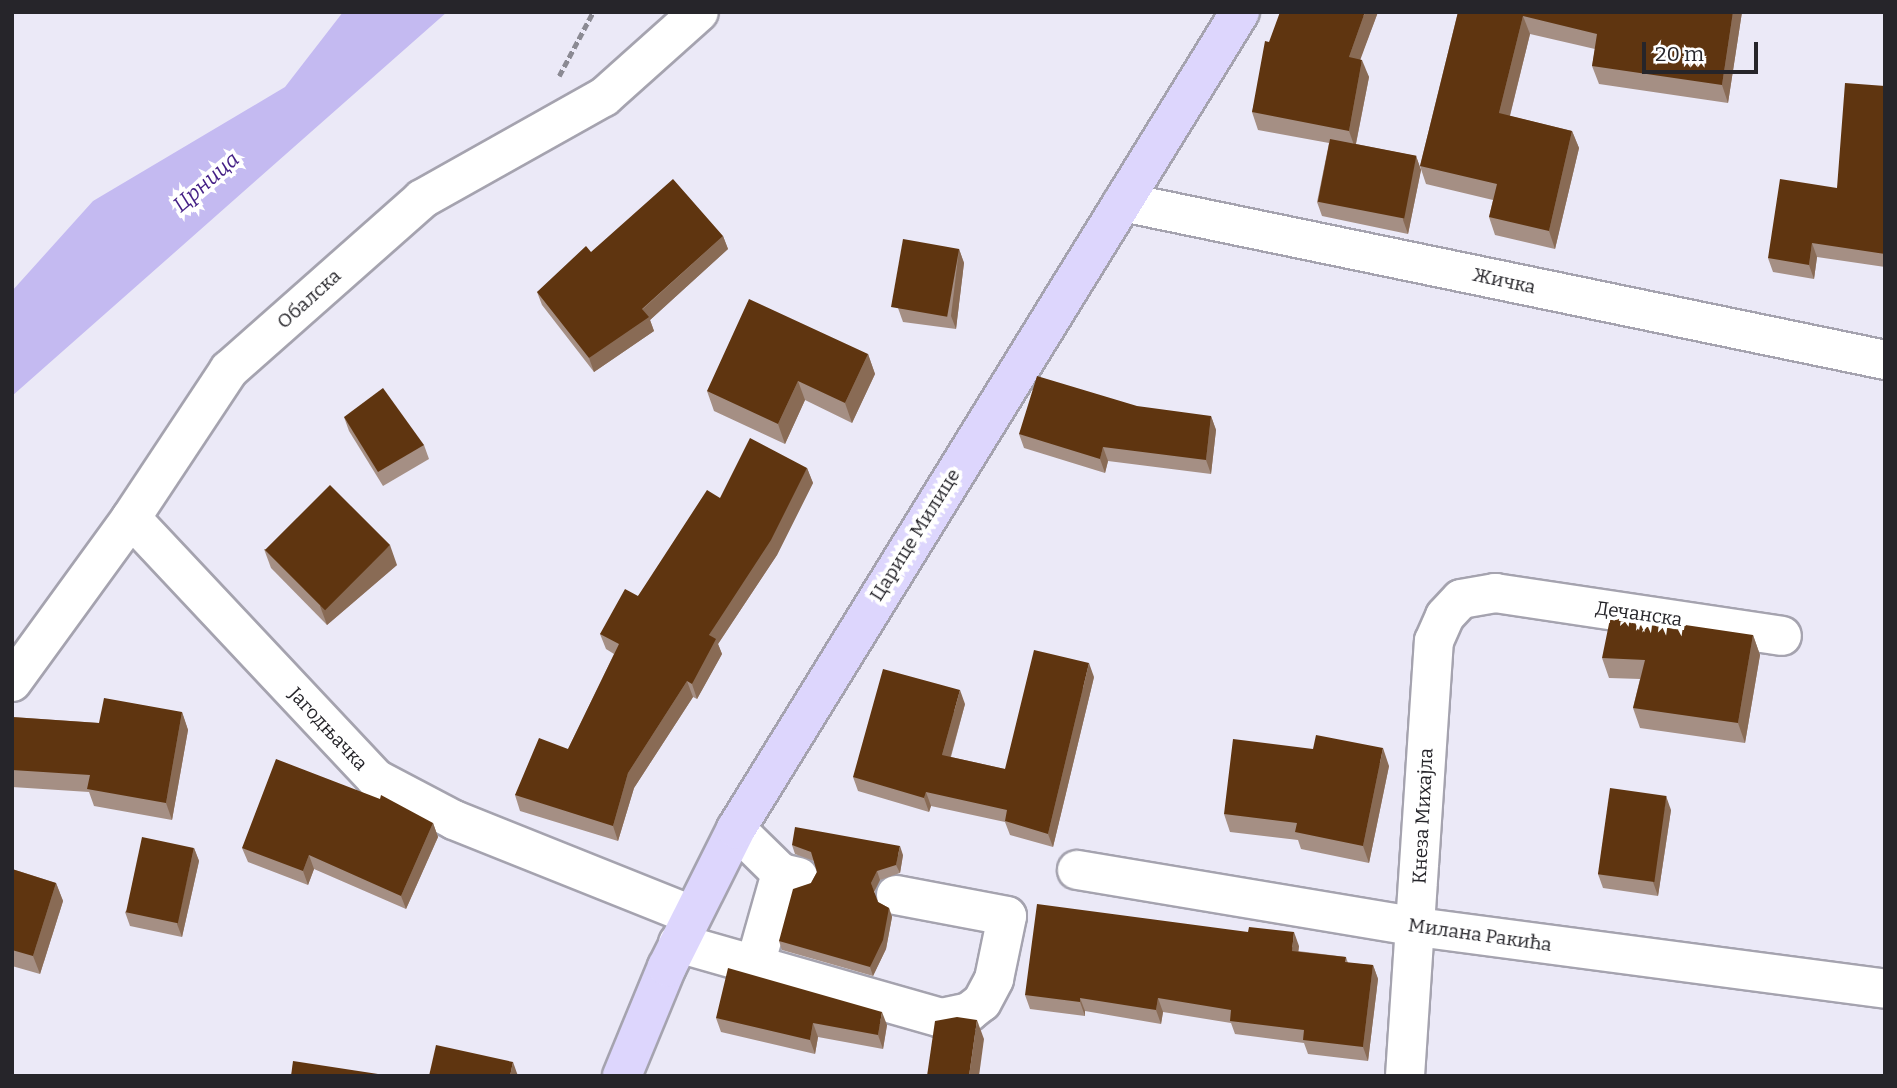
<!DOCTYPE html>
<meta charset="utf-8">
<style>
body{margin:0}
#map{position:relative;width:1897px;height:1088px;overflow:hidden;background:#ebe9f7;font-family:Bitter,serif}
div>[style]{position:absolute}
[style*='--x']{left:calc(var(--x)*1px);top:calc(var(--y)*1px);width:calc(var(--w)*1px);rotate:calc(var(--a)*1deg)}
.water>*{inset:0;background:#c4baf1}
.path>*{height:4.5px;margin-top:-2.25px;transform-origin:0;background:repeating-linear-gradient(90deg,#8b8a93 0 7px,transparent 0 10.5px)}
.roads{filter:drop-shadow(2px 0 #a5a3af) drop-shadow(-2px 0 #a5a3af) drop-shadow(0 2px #a5a3af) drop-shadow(0 -2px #a5a3af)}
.minor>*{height:38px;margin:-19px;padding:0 19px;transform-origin:19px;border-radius:19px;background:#fff}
.major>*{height:38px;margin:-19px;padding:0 19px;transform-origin:19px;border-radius:19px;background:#ddd6fd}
.wall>*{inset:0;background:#a58f84}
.shaded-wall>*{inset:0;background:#896b55}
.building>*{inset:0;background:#5f3510;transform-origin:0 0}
span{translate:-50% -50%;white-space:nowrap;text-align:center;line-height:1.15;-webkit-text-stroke:7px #fff;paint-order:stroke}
.street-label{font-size:19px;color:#26252a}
.water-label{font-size:21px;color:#431e85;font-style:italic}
.frame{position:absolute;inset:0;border:14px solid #26252a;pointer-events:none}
.scale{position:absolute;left:1642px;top:42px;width:116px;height:32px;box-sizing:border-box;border:4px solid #26252a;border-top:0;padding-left:9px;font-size:21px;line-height:24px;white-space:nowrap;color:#26252a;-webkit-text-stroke:5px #fff;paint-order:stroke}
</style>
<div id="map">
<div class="water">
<i style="clip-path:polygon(343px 12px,447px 12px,12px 396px,12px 291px,93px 201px,285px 87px)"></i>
</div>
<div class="path">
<i style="--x:559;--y:76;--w:72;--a:-62"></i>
</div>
<div class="roads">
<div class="minor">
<i style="--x:1123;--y:202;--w:778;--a:11.71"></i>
<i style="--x:131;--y:518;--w:358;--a:46.8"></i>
<i style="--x:376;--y:779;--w:88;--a:27.7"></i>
<i style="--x:454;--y:820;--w:256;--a:21.8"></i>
<i style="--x:12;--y:682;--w:203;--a:-54"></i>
<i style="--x:131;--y:518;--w:178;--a:-56.5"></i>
<i style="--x:229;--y:370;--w:258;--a:-41.5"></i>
<i style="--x:422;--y:199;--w:209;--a:-29.3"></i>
<i style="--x:604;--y:97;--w:127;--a:-41.8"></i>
<i style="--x:736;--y:829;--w:63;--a:44.4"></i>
<i style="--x:781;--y:873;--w:18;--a:13"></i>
<i style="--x:1077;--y:870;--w:345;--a:9.5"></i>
<i style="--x:1417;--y:927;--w:472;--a:7.5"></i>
<i style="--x:678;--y:943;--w:273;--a:15.9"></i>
<i style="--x:941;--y:1018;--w:29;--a:-12"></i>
<i style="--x:969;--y:1012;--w:16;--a:-38"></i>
<i style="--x:982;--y:1002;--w:26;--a:-62"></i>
<i style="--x:994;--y:979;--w:64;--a:-78.3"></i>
<i style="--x:1007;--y:916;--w:113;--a:-169.3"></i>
<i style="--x:755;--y:965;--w:96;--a:-74.2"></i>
<i style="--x:1405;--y:1076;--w:436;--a:-86.2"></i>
<i style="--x:1434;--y:641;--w:27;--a:-66"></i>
<i style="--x:1445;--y:616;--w:23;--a:-47"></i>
<i style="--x:1461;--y:599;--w:35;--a:-10"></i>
<i style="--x:1495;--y:593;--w:290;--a:8.5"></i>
</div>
<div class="major">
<i style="--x:622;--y:1076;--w:118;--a:-67.6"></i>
<i style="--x:667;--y:967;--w:154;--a:-63.4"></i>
<i style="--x:736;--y:829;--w:960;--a:-58.33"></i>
</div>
</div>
<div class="wall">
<i style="clip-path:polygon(1378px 12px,1360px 59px,1369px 77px,1356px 144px,1416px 156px,1421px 170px,1408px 234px,1322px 216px,1317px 202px,1329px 143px,1258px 130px,1252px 112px,1269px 42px)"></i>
<i style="clip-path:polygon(1458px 12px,1742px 12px,1728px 103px,1599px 84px,1592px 66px,1595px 49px,1530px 34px,1510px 116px,1572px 131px,1579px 148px,1555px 249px,1495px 235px,1489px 217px,1493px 200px,1426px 184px,1420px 166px)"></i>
<i style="clip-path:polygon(1885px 86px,1885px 267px,1817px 257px,1814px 279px,1773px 272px,1768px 258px,1837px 188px)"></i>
<i style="clip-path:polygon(723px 236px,728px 249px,650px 320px,654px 331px,594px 372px,542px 305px,537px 292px,591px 252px)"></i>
<i style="clip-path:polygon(959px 249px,964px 263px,956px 329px,903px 322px,898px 308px)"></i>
<i style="clip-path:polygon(868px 354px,875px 374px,852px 423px,805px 400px,785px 444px,714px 411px,707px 391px)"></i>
<i style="clip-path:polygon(1211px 416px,1216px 430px,1211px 474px,1108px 461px,1105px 473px,1024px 448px,1019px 434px)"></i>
<i style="clip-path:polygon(344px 417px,424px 445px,429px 459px,383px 486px,349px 431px)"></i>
<i style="clip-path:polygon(807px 468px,813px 483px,777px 555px,718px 644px,722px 654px,697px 699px,693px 697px,634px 788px,618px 841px,520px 811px,515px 795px,568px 749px,614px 654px,606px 649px,600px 634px,638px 596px,720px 498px)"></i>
<i style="clip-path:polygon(264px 549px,397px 565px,327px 625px,271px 568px)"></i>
<i style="clip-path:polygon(1753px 635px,1760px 655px,1745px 743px,1640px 728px,1633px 708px,1640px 679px,1609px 678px,1602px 658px)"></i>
<i style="clip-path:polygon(1094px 677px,1053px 847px,1010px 835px,1005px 822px,931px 806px,929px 812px,858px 791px,853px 777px,965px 704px,951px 757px,1005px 769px)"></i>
<i style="clip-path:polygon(182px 712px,188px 730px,172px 820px,94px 806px,89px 792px,12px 787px,12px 717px,99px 723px)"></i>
<i style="clip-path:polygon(1313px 749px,1389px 766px,1369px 863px,1301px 849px,1298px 840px,1230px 832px,1224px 814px)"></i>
<i style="clip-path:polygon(1671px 810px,1658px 896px,1603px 888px,1598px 874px)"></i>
<i style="clip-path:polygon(433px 823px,438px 837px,406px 909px,314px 869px,308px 885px,248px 862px,242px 848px)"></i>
<i style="clip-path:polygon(792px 845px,903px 855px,900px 873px,880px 880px,874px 892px,878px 902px,889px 908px,892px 917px,886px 949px,873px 976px,782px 950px,779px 941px,817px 872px,814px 861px,795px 854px)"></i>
<i style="clip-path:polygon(194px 848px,199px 861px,182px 937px,130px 926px,125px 912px)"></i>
<i style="clip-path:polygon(12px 869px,56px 883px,63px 901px,40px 974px,12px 966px)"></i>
<i style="clip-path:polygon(1299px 946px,1298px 951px,1346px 957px,1348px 963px,1373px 965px,1378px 979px,1368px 1061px,1308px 1054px,1304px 1043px,1235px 1034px,1231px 1023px,1163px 1012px,1161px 1024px,1085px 1011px,1085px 1016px,1030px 1009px,1025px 995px)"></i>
<i style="clip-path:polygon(716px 1018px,887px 1025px,883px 1049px,818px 1037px,815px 1054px,721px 1032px)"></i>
</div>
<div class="shaded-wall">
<i style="clip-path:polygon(1365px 12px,1378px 12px,1355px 74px,1349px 57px)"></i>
<i style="clip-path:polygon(1733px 12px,1742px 12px,1728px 103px,1722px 85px)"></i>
<i style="clip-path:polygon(1523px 16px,1530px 34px,1506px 131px,1499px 113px)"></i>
<i style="clip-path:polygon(1362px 60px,1369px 77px,1355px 148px,1349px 131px)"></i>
<i style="clip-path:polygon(1572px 131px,1579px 148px,1555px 249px,1549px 231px)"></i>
<i style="clip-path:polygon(1416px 156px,1421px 170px,1408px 234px,1403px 220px)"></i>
<i style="clip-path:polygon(723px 236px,728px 249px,650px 320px,654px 331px,594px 372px,589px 358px)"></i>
<i style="clip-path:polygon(1812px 243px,1817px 257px,1814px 279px,1809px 265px)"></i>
<i style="clip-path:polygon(959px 249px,964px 263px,956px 329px,951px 316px)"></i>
<i style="clip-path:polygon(868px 354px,875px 374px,852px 423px,845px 403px)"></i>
<i style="clip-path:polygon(798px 381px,805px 400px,785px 444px,778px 424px)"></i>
<i style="clip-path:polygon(1211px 416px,1216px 430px,1211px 474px,1206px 460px)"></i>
<i style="clip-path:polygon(1103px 447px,1108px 461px,1105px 473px,1100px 459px)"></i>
<i style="clip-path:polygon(807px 468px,813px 483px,777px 555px,718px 644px,722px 654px,697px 699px,692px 684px,709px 635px)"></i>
<i style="clip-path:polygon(390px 545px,397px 565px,327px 625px,320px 606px)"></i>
<i style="clip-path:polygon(1753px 635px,1760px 655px,1745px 743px,1738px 723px)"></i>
<i style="clip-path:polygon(1089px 663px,1094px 677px,1053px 847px,1048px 834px)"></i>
<i style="clip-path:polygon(687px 681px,693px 697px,634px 788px,618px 841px,613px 826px,628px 773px)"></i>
<i style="clip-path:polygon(960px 690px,965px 704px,947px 769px,942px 755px)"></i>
<i style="clip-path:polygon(182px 712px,188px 730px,172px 820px,166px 803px)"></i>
<i style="clip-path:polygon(1383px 748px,1389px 766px,1369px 863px,1363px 846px)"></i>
<i style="clip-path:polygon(926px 792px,931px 806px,929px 812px,924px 798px)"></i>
<i style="clip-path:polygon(1666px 796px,1671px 810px,1658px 896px,1653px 882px)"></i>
<i style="clip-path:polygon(433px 823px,438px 837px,406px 909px,401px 896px)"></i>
<i style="clip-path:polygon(900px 846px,903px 855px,900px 873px,896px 865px)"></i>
<i style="clip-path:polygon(194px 848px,199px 861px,182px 937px,177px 924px)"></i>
<i style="clip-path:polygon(309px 855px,314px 869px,308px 885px,303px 871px)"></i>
<i style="clip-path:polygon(877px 871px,880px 880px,874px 892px,871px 883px)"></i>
<i style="clip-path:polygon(56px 883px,63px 901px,40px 974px,33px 956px)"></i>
<i style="clip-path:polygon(889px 908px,892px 917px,886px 949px,873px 976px,870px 967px)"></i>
<i style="clip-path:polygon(1294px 932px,1299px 946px,1297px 964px,1292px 951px)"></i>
<i style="clip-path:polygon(1373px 965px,1378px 979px,1368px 1061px,1363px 1047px)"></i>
<i style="clip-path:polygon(1080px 998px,1085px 1011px,1085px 1016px,1080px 1002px)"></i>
<i style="clip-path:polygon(1158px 998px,1163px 1012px,1161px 1024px,1156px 1010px)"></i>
<i style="clip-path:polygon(882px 1012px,887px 1025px,883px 1049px,878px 1035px)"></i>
<i style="clip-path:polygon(977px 1020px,984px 1039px,979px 1076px,969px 1076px)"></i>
<i style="clip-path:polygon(813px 1023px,818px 1037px,815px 1054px,810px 1040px)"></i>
<i style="clip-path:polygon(513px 1062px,518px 1076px,510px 1076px)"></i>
</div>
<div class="building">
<i style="clip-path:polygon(1280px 12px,1365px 12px,1349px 57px,1362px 60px,1349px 131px,1252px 112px,1265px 41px,1269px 42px)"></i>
<i style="clip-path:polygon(1458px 12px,1733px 12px,1722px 85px,1592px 66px,1597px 34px,1523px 16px,1499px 113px,1572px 131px,1549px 231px,1489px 217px,1497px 184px,1420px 166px)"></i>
<i style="clip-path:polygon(1845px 83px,1885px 86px,1885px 254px,1812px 243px,1809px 265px,1768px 258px,1780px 179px,1837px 188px)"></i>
<i style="left:1330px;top:139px;width:88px;height:64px;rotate:11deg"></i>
<i style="clip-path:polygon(673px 179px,723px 236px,642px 309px,649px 317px,589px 358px,537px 292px,586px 246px,591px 252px)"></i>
<i style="left:903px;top:239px;width:57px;height:69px;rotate:10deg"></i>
<i style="clip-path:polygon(749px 299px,868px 354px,845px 403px,798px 381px,778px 424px,707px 391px)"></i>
<i style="clip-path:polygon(1037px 376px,1137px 406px,1211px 416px,1206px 460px,1103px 447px,1100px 459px,1019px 434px)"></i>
<i style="clip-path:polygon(383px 388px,424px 445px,378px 472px,344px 417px)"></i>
<i style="clip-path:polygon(750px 438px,807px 468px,771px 540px,709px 635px,716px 639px,692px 684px,687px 681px,628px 773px,613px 826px,515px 795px,539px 738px,568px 749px,619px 644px,600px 634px,625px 589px,638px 596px,707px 490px,720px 498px)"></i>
<i style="left:330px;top:485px;width:85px;height:92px;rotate:45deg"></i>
<i style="clip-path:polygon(1611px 614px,1753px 635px,1738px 723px,1633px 708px,1645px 660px,1602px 658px)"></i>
<i style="clip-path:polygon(1034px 650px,1089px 663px,1048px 834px,1005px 821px,1007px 810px,926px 792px,924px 798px,853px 777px,883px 669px,960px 690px,942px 755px,1005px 769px)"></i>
<i style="clip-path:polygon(104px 698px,182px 712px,166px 803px,87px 789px,90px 775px,12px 770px,12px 717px,99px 723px)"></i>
<i style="clip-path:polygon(1316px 735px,1383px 748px,1363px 846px,1295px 832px,1297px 823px,1224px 814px,1233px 739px,1313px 749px)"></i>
<i style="clip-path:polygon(276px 759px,380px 799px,381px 795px,433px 823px,401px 896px,309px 855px,303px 871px,242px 848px)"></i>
<i style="left:1610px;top:788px;width:57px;height:87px;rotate:8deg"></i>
<i style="clip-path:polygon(795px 827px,900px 846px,896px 865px,877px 871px,871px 883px,878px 902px,889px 908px,883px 940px,870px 967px,779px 941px,793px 889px,811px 883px,817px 872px,811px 852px,792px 845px)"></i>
<i style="left:142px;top:837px;width:53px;height:77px;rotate:12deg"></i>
<i style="clip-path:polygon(12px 869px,56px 883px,33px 956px,12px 950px)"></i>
<i style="clip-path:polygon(1037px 904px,1248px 932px,1249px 927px,1294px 932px,1292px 951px,1346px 957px,1345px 962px,1373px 965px,1363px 1047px,1303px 1040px,1304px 1030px,1230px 1021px,1231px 1010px,1158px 998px,1156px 1010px,1080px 998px,1080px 1002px,1025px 995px)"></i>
<i style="clip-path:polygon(728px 968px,882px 1012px,878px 1035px,813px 1023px,810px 1040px,716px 1018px)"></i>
<i style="clip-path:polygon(957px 1017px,977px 1020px,969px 1076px,927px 1076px,935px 1021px)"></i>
<i style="clip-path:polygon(436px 1045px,513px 1062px,510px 1076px,429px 1076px)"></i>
<i style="clip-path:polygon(293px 1061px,391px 1076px,291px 1076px)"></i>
</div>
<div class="street-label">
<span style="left:1504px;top:281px;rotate:12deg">Жичка</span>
<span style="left:309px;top:299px;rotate:-42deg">Обалска</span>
<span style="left:915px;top:535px;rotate:-58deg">Царице Милице</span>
<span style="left:1639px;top:614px;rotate:8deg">Дечанска</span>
<span style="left:328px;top:729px;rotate:47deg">Јагодњачка</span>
<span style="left:1423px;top:816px;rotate:-87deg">Кнеза Михајла</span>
<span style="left:1480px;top:935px;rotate:8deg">Милана Ракића</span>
</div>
<div class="water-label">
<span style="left:206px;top:182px;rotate:-41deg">Црница</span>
</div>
<div class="frame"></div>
<div class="scale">20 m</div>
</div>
